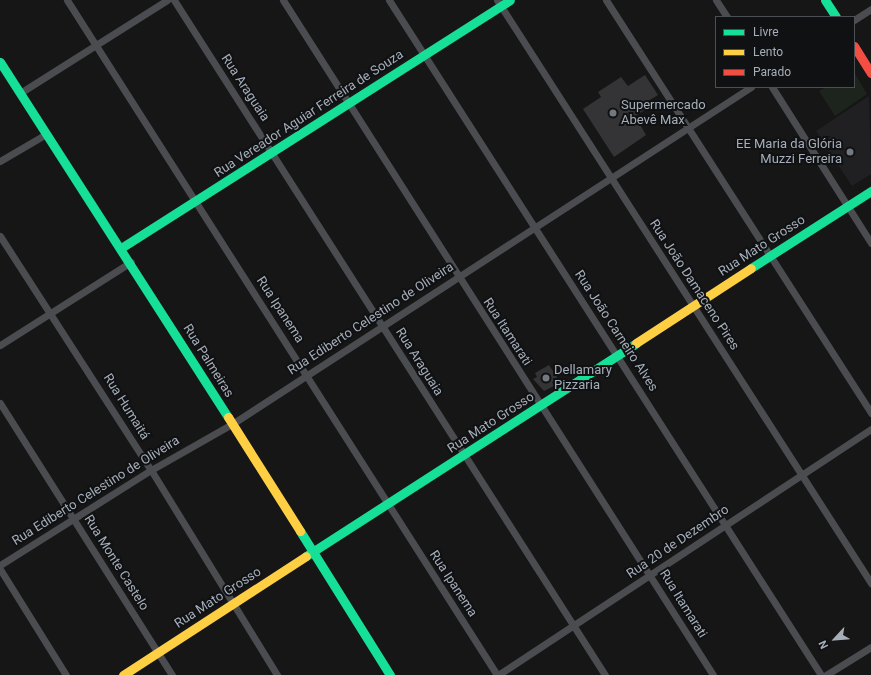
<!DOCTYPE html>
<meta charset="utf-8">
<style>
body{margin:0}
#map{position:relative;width:871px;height:675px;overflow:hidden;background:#161617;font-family:Roboto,sans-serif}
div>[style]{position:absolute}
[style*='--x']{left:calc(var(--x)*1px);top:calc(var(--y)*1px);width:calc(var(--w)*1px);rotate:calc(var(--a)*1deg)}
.built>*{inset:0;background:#202023}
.green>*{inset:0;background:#1c241d}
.building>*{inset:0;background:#343436}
.street>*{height:7px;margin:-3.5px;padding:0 3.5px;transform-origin:3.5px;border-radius:3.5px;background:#4a4c50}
.fast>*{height:9px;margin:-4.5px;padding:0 4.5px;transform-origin:4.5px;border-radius:4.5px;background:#16e098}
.slow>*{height:9px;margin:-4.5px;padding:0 4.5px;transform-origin:4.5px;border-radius:4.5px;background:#ffcf43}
.jam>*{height:9px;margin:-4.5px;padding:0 4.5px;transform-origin:4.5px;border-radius:4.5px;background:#f24e42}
.dots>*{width:11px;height:11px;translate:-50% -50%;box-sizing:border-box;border:2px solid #101113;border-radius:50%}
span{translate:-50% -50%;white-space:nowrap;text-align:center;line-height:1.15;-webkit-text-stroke:4px #101113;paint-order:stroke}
.street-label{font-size:13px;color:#a6aeb9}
.poi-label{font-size:13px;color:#a6aeb9}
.left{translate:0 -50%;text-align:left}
.right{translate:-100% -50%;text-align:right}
.legend{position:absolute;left:715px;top:16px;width:140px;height:72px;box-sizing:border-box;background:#101113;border:1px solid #4c5055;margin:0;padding:5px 7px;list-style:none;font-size:12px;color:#a6aeb9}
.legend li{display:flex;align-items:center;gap:8px;height:20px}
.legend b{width:20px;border:1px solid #4c5055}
.north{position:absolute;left:815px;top:619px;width:40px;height:40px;-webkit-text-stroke:3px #101113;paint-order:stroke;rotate:244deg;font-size:11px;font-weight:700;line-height:16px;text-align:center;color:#a6aeb9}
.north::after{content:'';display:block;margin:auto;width:14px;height:18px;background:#a6aeb9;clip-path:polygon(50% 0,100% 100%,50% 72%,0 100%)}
</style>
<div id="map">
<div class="built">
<i style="clip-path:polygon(869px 96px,871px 174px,852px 186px,816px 131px)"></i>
</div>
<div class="green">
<i style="clip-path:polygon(854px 72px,867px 94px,835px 116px,819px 91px,826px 87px,854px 87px)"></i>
</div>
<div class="building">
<i style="clip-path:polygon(645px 75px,658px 95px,645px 103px,648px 108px,635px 116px,646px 135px,614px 157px,583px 109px,601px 97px,598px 92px,621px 77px,628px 86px)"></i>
<i style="clip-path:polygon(549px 365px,558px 379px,552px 382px,554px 386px,544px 391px,533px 379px,537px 377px,535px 373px)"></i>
</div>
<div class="street">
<i style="--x:67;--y:0;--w:800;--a:57.5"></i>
<i style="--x:174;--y:0;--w:801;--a:57.44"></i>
<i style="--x:283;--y:0;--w:800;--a:57.5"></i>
<i style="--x:389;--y:0;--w:801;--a:57.38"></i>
<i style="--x:497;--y:0;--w:693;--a:57.32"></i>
<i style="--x:606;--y:0;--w:491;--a:57.3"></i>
<i style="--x:716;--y:0;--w:20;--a:57"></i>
<i style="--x:854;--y:20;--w:20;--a:-33"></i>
<i style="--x:772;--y:87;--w:185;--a:57.6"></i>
<i style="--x:20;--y:93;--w:174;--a:-32.3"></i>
<i style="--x:0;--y:161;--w:53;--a:-30.4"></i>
<i style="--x:0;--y:236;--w:278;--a:57.2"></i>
<i style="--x:151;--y:470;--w:241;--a:58.4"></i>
<i style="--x:0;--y:345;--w:155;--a:-32.4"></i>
<i style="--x:0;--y:403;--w:322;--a:57.7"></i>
<i style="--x:0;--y:565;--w:178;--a:-32.2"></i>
<i style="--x:151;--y:470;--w:93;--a:-29.6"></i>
<i style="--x:232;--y:424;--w:619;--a:-33"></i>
<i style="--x:0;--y:569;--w:125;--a:58.1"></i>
<i style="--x:498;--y:675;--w:447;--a:-33.4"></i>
<i style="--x:826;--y:675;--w:53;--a:-31.9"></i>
</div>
<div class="fast">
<i style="--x:825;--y:0;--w:20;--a:57"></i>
<i style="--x:0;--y:62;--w:422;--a:57.3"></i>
<i style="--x:121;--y:248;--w:461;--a:-32.5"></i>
<i style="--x:751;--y:268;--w:143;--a:-32.7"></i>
<i style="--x:300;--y:531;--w:170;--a:58"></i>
<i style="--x:306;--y:556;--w:393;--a:-32.8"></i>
</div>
<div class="slow">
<i style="--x:636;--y:343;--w:137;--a:-33.1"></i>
<i style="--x:228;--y:417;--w:135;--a:57.7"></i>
<i style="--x:123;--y:675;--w:218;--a:-33"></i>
</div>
<div class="jam">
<i style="--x:854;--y:46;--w:32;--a:58"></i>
</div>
<div class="dots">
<i style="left:613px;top:113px;background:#747980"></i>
<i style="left:850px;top:152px;background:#747980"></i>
<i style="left:546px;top:378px;background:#747980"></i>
</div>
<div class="street-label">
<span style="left:245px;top:88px;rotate:57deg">Rua Araguaia</span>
<span style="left:309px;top:114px;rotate:-33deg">Rua Vereador Aguiar Ferreira de Souza</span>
<span style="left:762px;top:246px;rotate:-33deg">Rua Mato Grosso</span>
<span style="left:694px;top:285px;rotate:57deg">Rua João Damaceno Pires</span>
<span style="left:280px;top:310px;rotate:57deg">Rua Ipanema</span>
<span style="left:371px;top:319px;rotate:-33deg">Rua Ediberto Celestino de Oliveira</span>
<span style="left:616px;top:331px;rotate:57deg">Rua João Carneiro Alves</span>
<span style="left:507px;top:332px;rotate:57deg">Rua Itamarati</span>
<span style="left:208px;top:361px;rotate:58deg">Rua Palmeiras</span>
<span style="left:419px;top:362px;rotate:58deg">Rua Araguaia</span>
<span style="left:126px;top:407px;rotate:58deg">Rua Humaitá</span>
<span style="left:491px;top:423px;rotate:-33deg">Rua Mato Grosso</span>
<span style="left:96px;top:491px;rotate:-32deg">Rua Ediberto Celestino de Oliveira</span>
<span style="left:678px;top:542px;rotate:-34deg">Rua 20 de Dezembro</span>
<span style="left:116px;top:563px;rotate:58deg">Rua Monte Castelo</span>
<span style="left:453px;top:584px;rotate:57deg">Rua Ipanema</span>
<span style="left:218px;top:598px;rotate:-33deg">Rua Mato Grosso</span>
<span style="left:683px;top:604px;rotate:58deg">Rua Itamarati</span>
</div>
<div class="poi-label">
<span class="left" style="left:621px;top:113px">Supermercado<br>Abevê Max</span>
<span class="right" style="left:842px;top:152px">EE Maria da Glória<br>Muzzi Ferreira</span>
<span class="left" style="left:554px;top:378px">Dellamary<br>Pizzaria</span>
</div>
<ul class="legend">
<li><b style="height:5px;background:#16e098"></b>Livre</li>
<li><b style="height:5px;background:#ffcf43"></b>Lento</li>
<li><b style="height:5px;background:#f24e42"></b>Parado</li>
</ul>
<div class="north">N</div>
</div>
